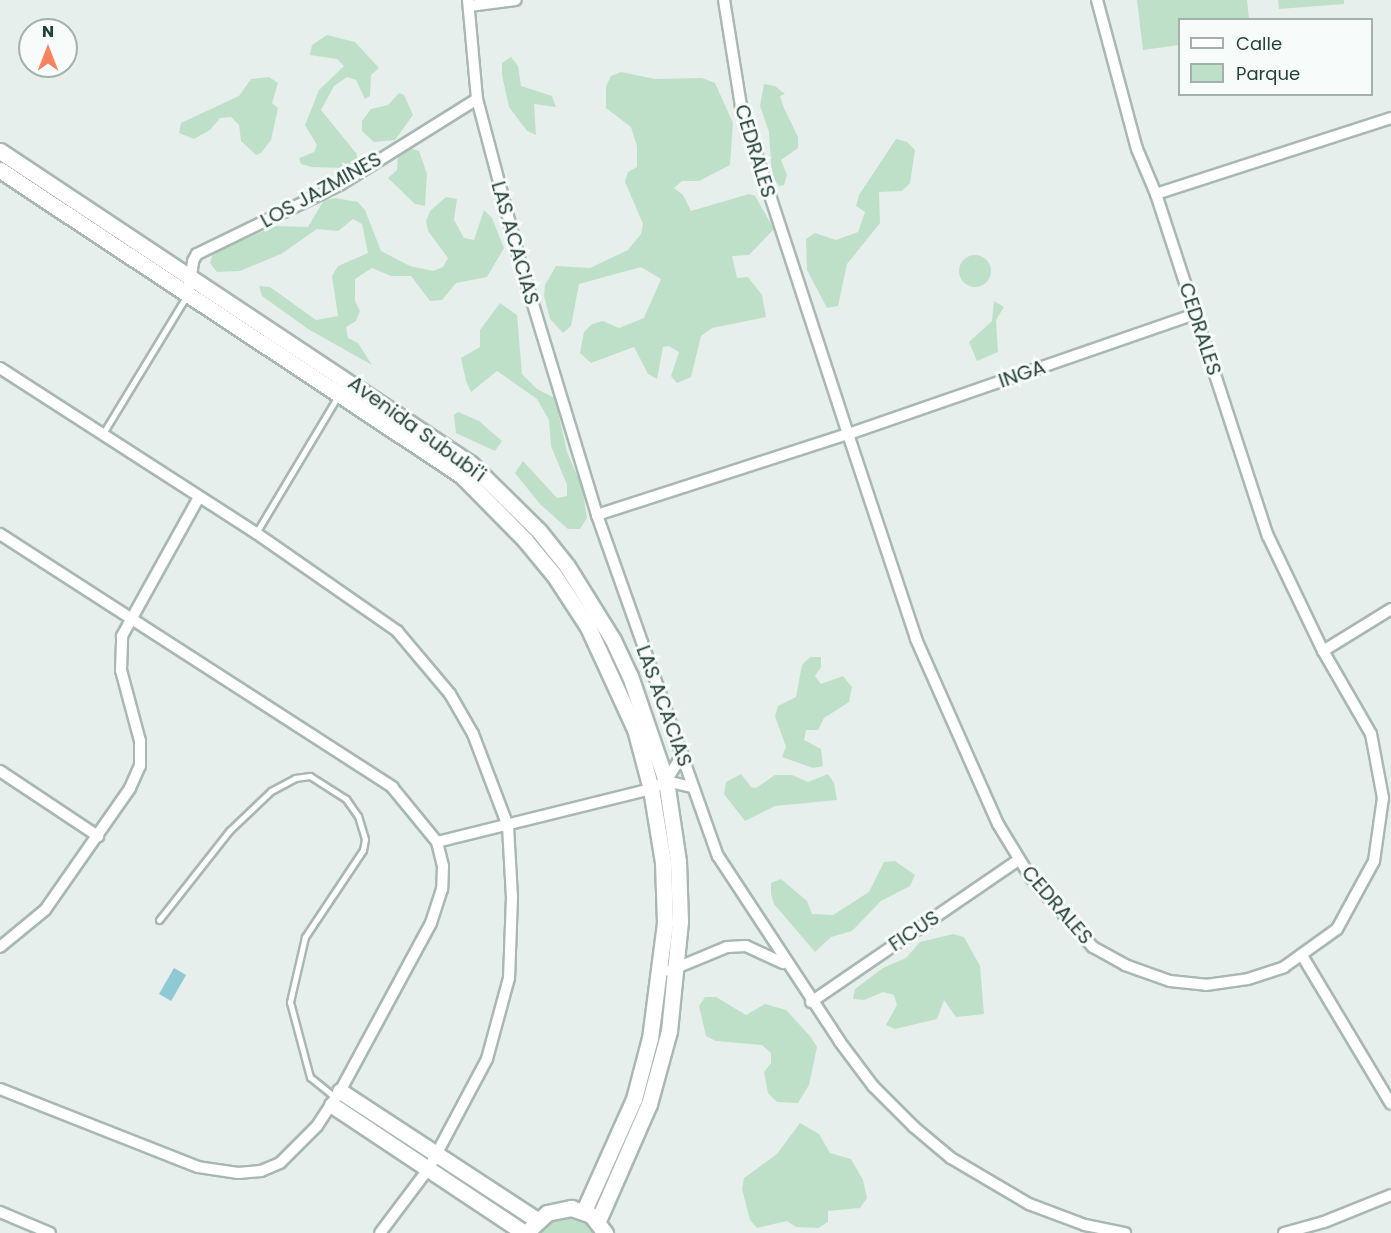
<!DOCTYPE html>
<style>
body{margin:0}
#map{position:relative;width:1391px;height:1233px;overflow:hidden;background:#e6efeb;font-family:Poppins,sans-serif}
div>[style]{position:absolute}
[style*='--x']{left:calc(var(--x)*1px);top:calc(var(--y)*1px);width:calc(var(--w)*1px);rotate:calc(var(--a)*1deg)}
.green>*{inset:0;background:#bfe0c8}
.round{border-radius:50%}
.water>*{inset:0;background:#8ec9d4;transform-origin:0 0}
.roads{filter:drop-shadow(2px 0 #a8b8b2) drop-shadow(-2px 0 #a8b8b2) drop-shadow(0 2px #a8b8b2) drop-shadow(0 -2px #a8b8b2)}
.lane>*{height:5px;margin:-2.5px;padding:0 2.5px;transform-origin:2.5px;border-radius:2.5px;background:#fff}
.street>*{height:10px;margin:-5px;padding:0 5px;transform-origin:5px;border-radius:5px;background:#fff}
.secondary>*{height:15px;margin:-7.5px;padding:0 7.5px;transform-origin:7.5px;border-radius:7.5px;background:#fff}
span{translate:-50% -50%;white-space:nowrap;text-align:center;line-height:1.15;-webkit-text-stroke:6px #f7fbf9;paint-order:stroke}
.street-label{font-size:20px;color:#24423a}
.legend{position:absolute;left:1178px;top:18px;width:195px;height:78px;box-sizing:border-box;background:#f7fbf9;border:2px solid #a3b1ad;margin:0;padding:8px 10px;list-style:none;font-size:18px;color:#24423a}
.legend li{display:flex;align-items:center;gap:12px;height:30px}
.legend b{width:30px;border:2px solid #a3b1ad}
.north{position:absolute;left:18px;top:18px;width:60px;height:60px;box-sizing:border-box;background:#f7fbf9;border:2px solid #a3b1ad;border-radius:50%;rotate:0deg;font-size:16px;font-weight:700;line-height:24px;text-align:center;color:#24423a}
.north::after{content:'';display:block;margin:auto;width:21px;height:27px;background:#f4845f;clip-path:polygon(50% 0,100% 100%,50% 72%,0 100%)}
</style>
<div id="map">
<div class="green">
<i style="clip-path:polygon(1137px 0,1247px 0,1249px 19px,1180px 20px,1179px 45px,1143px 50px)"></i>
<i style="clip-path:polygon(1278px 0,1344px 0,1344px 4px,1279px 9px)"></i>
<i style="clip-path:polygon(327px 35px,355px 42px,379px 68px,371px 75px,370px 96px,365px 99px,356px 80px,347px 77px,334px 86px,321px 110px,356px 153px,358px 159px,345px 168px,312px 167px,301px 164px,299px 158px,314px 152px,317px 145px,305px 125px,319px 90px,344px 66px,337px 59px,310px 55px,312px 45px)"></i>
<i style="clip-path:polygon(511px 57px,518px 66px,521px 86px,552px 96px,556px 107px,534px 104px,536px 135px,527px 131px,509px 107px,502px 75px,502px 63px)"></i>
<i style="clip-path:polygon(621px 72px,655px 79px,702px 78px,715px 83px,733px 123px,730px 165px,699px 181px,682px 181px,674px 188px,683px 195px,691px 211px,749px 194px,755px 196px,774px 229px,749px 255px,732px 256px,737px 278px,748px 277px,762px 295px,766px 317px,712px 328px,701px 336px,691px 377px,677px 383px,671px 376px,679px 352px,669px 346px,663px 347px,657px 379px,648px 374px,634px 347px,591px 363px,580px 353px,584px 332px,592px 324px,603px 321px,619px 328px,644px 318px,661px 279px,641px 267px,579px 284px,571px 326px,563px 333px,550px 319px,544px 296px,545px 285px,556px 266px,590px 268px,628px 250px,641px 234px,643px 224px,625px 182px,628px 172px,637px 167px,637px 146px,631px 127px,606px 108px,606px 86px,611px 76px)"></i>
<i style="clip-path:polygon(269px 77px,278px 83px,272px 103px,278px 108px,271px 140px,261px 153px,256px 155px,241px 141px,239px 125px,231px 117px,220px 118px,210px 130px,194px 139px,179px 133px,181px 123px,239px 96px,251px 79px)"></i>
<i style="clip-path:polygon(764px 84px,775px 86px,785px 94px,780px 96px,783px 106px,798px 137px,798px 148px,781px 160px,787px 175px,784px 185px,779px 186px,772px 177px,769px 132px,760px 106px)"></i>
<i style="clip-path:polygon(399px 93px,404px 95px,413px 115px,395px 140px,374px 142px,362px 131px,362px 121px,371px 109px,388px 105px)"></i>
<i style="clip-path:polygon(896px 139px,907px 142px,915px 150px,910px 183px,902px 191px,879px 192px,880px 223px,847px 264px,838px 306px,827px 308px,807px 270px,806px 239px,815px 233px,836px 240px,858px 232px,865px 212px,856px 206px,859px 195px)"></i>
<i style="clip-path:polygon(408px 148px,419px 151px,427px 174px,425px 206px,415px 204px,388px 178px,397px 170px,398px 154px)"></i>
<i style="clip-path:polygon(446px 197px,457px 199px,454px 220px,464px 238px,474px 240px,484px 210px,492px 218px,504px 248px,487px 277px,456px 283px,442px 300px,430px 301px,411px 276px,391px 276px,372px 268px,355px 279px,355px 301px,360px 311px,356px 321px,346px 327px,348px 338px,358px 343px,372px 365px,308px 329px,262px 296px,259px 286px,270px 287px,316px 320px,338px 316px,332px 276px,338px 266px,368px 253px,362px 224px,353px 219px,338px 231px,317px 229px,281px 254px,240px 271px,217px 272px,210px 263px,213px 253px,275px 226px,308px 227px,324px 200px,335px 198px,358px 202px,365px 210px,381px 251px,410px 266px,433px 271px,443px 267px,448px 258px,428px 231px,426px 221px,430px 211px)"></i>
<i class="round" style="left:959px;top:255px;width:32px;height:32px"></i>
<i style="clip-path:polygon(994px 301px,1004px 307px,996px 320px,998px 352px,977px 361px,969px 342px,992px 321px)"></i>
<i style="clip-path:polygon(500px 303px,517px 315px,522px 374px,537px 389px,555px 398px,567px 452px,582px 487px,587px 518px,580px 529px,568px 529px,540px 504px,515px 473px,523px 461px,557px 498px,567px 496px,567px 485px,551px 446px,549px 420px,537px 399px,497px 371px,471px 392px,466px 381px,461px 358px,480px 347px,480px 330px)"></i>
<i style="clip-path:polygon(458px 412px,479px 421px,502px 441px,495px 451px,456px 433px,454px 415px)"></i>
<i style="clip-path:polygon(810px 657px,821px 657px,821px 667px,815px 676px,821px 684px,843px 676px,852px 687px,849px 702px,824px 718px,818px 730px,806px 730px,804px 740px,821px 749px,823px 766px,813px 768px,782px 757px,786px 747px,775px 716px,778px 706px,796px 697px,802px 665px)"></i>
<i style="clip-path:polygon(741px 774px,751px 787px,756px 788px,775px 775px,792px 775px,808px 782px,828px 774px,834px 783px,837px 800px,775px 806px,745px 821px,724px 794px,726px 782px)"></i>
<i style="clip-path:polygon(895px 861px,915px 875px,910px 886px,881px 901px,852px 931px,831px 937px,815px 952px,774px 904px,771px 894px,771px 883px,781px 879px,807px 901px,812px 914px,833px 915px,869px 892px,884px 862px)"></i>
<i style="clip-path:polygon(953px 934px,964px 937px,980px 966px,984px 1014px,956px 1017px,944px 1000px,937px 1019px,895px 1029px,886px 1025px,897px 1005px,894px 995px,883px 992px,864px 1000px,853px 999px,855px 989px,883px 968px,906px 958px,920px 942px)"></i>
<i style="clip-path:polygon(705px 997px,716px 997px,746px 1015px,765px 1004px,786px 1010px,810px 1036px,817px 1047px,809px 1085px,798px 1103px,777px 1102px,768px 1093px,764px 1072px,771px 1063px,771px 1053px,762px 1045px,716px 1041px,706px 1036px,699px 1006px)"></i>
<i style="clip-path:polygon(800px 1123px,819px 1134px,830px 1153px,851px 1159px,863px 1180px,867px 1198px,860px 1208px,828px 1211px,828px 1222px,818px 1228px,796px 1227px,787px 1221px,757px 1228px,750px 1220px,742px 1189px,744px 1178px,777px 1154px)"></i>
<i style="clip-path:polygon(565px 1217px,585px 1223px,594px 1233px,537px 1233px,545px 1224px)"></i>
</div>
<div class="water">
<i style="left:174px;top:968px;width:14px;height:30px;rotate:30deg"></i>
</div>
<div class="roads">
<div class="lane">
<i style="--x:102;--y:435;--w:164;--a:-58.7"></i>
<i style="--x:256;--y:533;--w:160;--a:-59.1"></i>
<i style="--x:159;--y:920;--w:113;--a:-51.8"></i>
<i style="--x:229;--y:831;--w:58;--a:-43.6"></i>
<i style="--x:271;--y:791;--w:27;--a:-28"></i>
<i style="--x:295;--y:778;--w:15;--a:-8"></i>
<i style="--x:310;--y:776;--w:43;--a:32.6"></i>
<i style="--x:346;--y:799;--w:21;--a:55"></i>
<i style="--x:358;--y:816;--w:24;--a:73"></i>
<i style="--x:365;--y:839;--w:11;--a:100"></i>
<i style="--x:363;--y:850;--w:105;--a:123.7"></i>
<i style="--x:305;--y:937;--w:67;--a:103"></i>
<i style="--x:290;--y:1002;--w:78;--a:75.1"></i>
<i style="--x:310;--y:1077;--w:33;--a:39"></i>
</div>
<div class="street">
<i style="--x:468;--y:0;--w:99;--a:84.8"></i>
<i style="--x:477;--y:99;--w:164;--a:75.2"></i>
<i style="--x:519;--y:258;--w:269;--a:73.1"></i>
<i style="--x:597;--y:515;--w:362;--a:70.5"></i>
<i style="--x:718;--y:856;--w:222;--a:56.7"></i>
<i style="--x:840;--y:1042;--w:55;--a:53.1"></i>
<i style="--x:873;--y:1086;--w:58;--a:45"></i>
<i style="--x:914;--y:1127;--w:48;--a:40"></i>
<i style="--x:951;--y:1158;--w:91;--a:30.5"></i>
<i style="--x:1029;--y:1204;--w:60;--a:20.6"></i>
<i style="--x:1085;--y:1225;--w:41;--a:11.3"></i>
<i style="--x:1097;--y:0;--w:154;--a:75"></i>
<i style="--x:1137;--y:149;--w:49;--a:67.1"></i>
<i style="--x:1156;--y:194;--w:360;--a:71.9"></i>
<i style="--x:1268;--y:536;--w:127;--a:64.4"></i>
<i style="--x:469;--y:6;--w:47;--a:-7.3"></i>
<i style="--x:1156;--y:194;--w:247;--a:-17.9"></i>
<i style="--x:188;--y:294;--w:33;--a:-81"></i>
<i style="--x:193;--y:261;--w:8;--a:-60"></i>
<i style="--x:197;--y:254;--w:160;--a:-25.9"></i>
<i style="--x:341;--y:184;--w:160;--a:-32"></i>
<i style="--x:1195;--y:314;--w:367;--a:160.9"></i>
<i style="--x:848;--y:434;--w:216;--a:71.6"></i>
<i style="--x:916;--y:639;--w:202;--a:66.1"></i>
<i style="--x:998;--y:824;--w:63;--a:58.6"></i>
<i style="--x:1031;--y:878;--w:93;--a:48.1"></i>
<i style="--x:1093;--y:947;--w:37;--a:29"></i>
<i style="--x:1125;--y:965;--w:48;--a:19.6"></i>
<i style="--x:1170;--y:981;--w:36;--a:6"></i>
<i style="--x:1206;--y:985;--w:42;--a:-8.1"></i>
<i style="--x:1248;--y:979;--w:38;--a:-18"></i>
<i style="--x:1284;--y:967;--w:65;--a:-35.6"></i>
<i style="--x:1337;--y:929;--w:77;--a:-61.4"></i>
<i style="--x:1374;--y:861;--w:64;--a:-81.9"></i>
<i style="--x:1383;--y:798;--w:65;--a:-100.6"></i>
<i style="--x:1371;--y:734;--w:96;--a:-120"></i>
<i style="--x:1323;--y:651;--w:80;--a:-31.7"></i>
<i style="--x:0;--y:368;--w:305;--a:32.8"></i>
<i style="--x:256;--y:533;--w:172;--a:34.8"></i>
<i style="--x:397;--y:631;--w:82;--a:49.9"></i>
<i style="--x:450;--y:694;--w:46;--a:60.1"></i>
<i style="--x:473;--y:734;--w:98;--a:69.2"></i>
<i style="--x:508;--y:826;--w:71;--a:86.8"></i>
<i style="--x:512;--y:897;--w:81;--a:92.1"></i>
<i style="--x:509;--y:978;--w:84;--a:105.2"></i>
<i style="--x:487;--y:1059;--w:123;--a:118"></i>
<i style="--x:429;--y:1168;--w:81;--a:127"></i>
<i style="--x:597;--y:515;--w:264;--a:-17.9"></i>
<i style="--x:848;--y:434;--w:345;--a:-108.1"></i>
<i style="--x:741;--y:106;--w:107;--a:-99.1"></i>
<i style="--x:0;--y:534;--w:467;--a:32.8"></i>
<i style="--x:392;--y:787;--w:71;--a:50.7"></i>
<i style="--x:437;--y:842;--w:25;--a:76"></i>
<i style="--x:443;--y:866;--w:23;--a:92"></i>
<i style="--x:442;--y:889;--w:36;--a:108"></i>
<i style="--x:431;--y:923;--w:191;--a:118.4"></i>
<i style="--x:340;--y:1091;--w:42;--a:123.3"></i>
<i style="--x:317;--y:1126;--w:52;--a:135"></i>
<i style="--x:280;--y:1163;--w:21;--a:157"></i>
<i style="--x:261;--y:1171;--w:23;--a:175"></i>
<i style="--x:238;--y:1173;--w:40;--a:-171.5"></i>
<i style="--x:198;--y:1167;--w:213;--a:-158.5"></i>
<i style="--x:0;--y:771;--w:118;--a:33.6"></i>
<i style="--x:666;--y:781;--w:28;--a:13"></i>
<i style="--x:437;--y:842;--w:220;--a:-13.9"></i>
<i style="--x:651;--y:789;--w:17;--a:-28"></i>
<i style="--x:666;--y:781;--w:31;--a:-58"></i>
<i style="--x:0;--y:947;--w:58;--a:-39.4"></i>
<i style="--x:45;--y:910;--w:149;--a:-55.1"></i>
<i style="--x:130;--y:788;--w:24;--a:-66"></i>
<i style="--x:140;--y:766;--w:25;--a:-90"></i>
<i style="--x:140;--y:741;--w:73;--a:-105"></i>
<i style="--x:121;--y:670;--w:34;--a:-88"></i>
<i style="--x:122;--y:636;--w:157;--a:-61"></i>
<i style="--x:1303;--y:957;--w:171;--a:59.1"></i>
<i style="--x:669;--y:971;--w:63;--a:-22.5"></i>
<i style="--x:727;--y:947;--w:19;--a:-3"></i>
<i style="--x:746;--y:946;--w:41;--a:24.7"></i>
<i style="--x:811;--y:1002;--w:251;--a:-34.4"></i>
<i style="--x:0;--y:1212;--w:54;--a:22.8"></i>
<i style="--x:1284;--y:1233;--w:41;--a:-15.4"></i>
<i style="--x:1324;--y:1222;--w:72;--a:-21.9"></i>
</div>
<div class="secondary">
<i style="--x:0;--y:151;--w:566;--a:33.61"></i>
<i style="--x:471;--y:464;--w:95;--a:44.6"></i>
<i style="--x:539;--y:531;--w:45;--a:51.3"></i>
<i style="--x:567;--y:566;--w:87;--a:58.1"></i>
<i style="--x:613;--y:640;--w:40;--a:65"></i>
<i style="--x:630;--y:676;--w:111;--a:71.1"></i>
<i style="--x:666;--y:781;--w:81;--a:81.5"></i>
<i style="--x:678;--y:861;--w:60;--a:88.1"></i>
<i style="--x:680;--y:921;--w:111;--a:95.7"></i>
<i style="--x:669;--y:1031;--w:76;--a:105.3"></i>
<i style="--x:649;--y:1104;--w:128;--a:113.6"></i>
<i style="--x:0;--y:170;--w:553;--a:33.49"></i>
<i style="--x:461;--y:475;--w:91;--a:45.4"></i>
<i style="--x:525;--y:540;--w:45;--a:50.4"></i>
<i style="--x:554;--y:575;--w:62;--a:56.8"></i>
<i style="--x:588;--y:627;--w:112;--a:65.3"></i>
<i style="--x:635;--y:729;--w:62;--a:75.1"></i>
<i style="--x:651;--y:789;--w:74;--a:80.7"></i>
<i style="--x:663;--y:862;--w:61;--a:88.1"></i>
<i style="--x:665;--y:923;--w:116;--a:97.4"></i>
<i style="--x:650;--y:1038;--w:63;--a:104.7"></i>
<i style="--x:634;--y:1099;--w:123;--a:114.1"></i>
<i style="--x:340;--y:1091;--w:235;--a:33.2"></i>
<i style="--x:332;--y:1105;--w:232;--a:33.6"></i>
<i style="--x:531;--y:1228;--w:22;--a:-43"></i>
<i style="--x:547;--y:1213;--w:25;--a:-12"></i>
<i style="--x:571;--y:1208;--w:21;--a:19"></i>
<i style="--x:591;--y:1215;--w:23;--a:52"></i>
</div>
</div>
<div class="street-label">
<span style="left:755px;top:151px;rotate:73deg">CEDRALES</span>
<span style="left:321px;top:190px;rotate:-29deg">LOS JAZMINES</span>
<span style="left:515px;top:243px;rotate:74deg">LAS ACACIAS</span>
<span style="left:1200px;top:329px;rotate:72deg">CEDRALES</span>
<span style="left:1022px;top:374px;rotate:-19deg">INGA</span>
<span style="left:417px;top:429px;rotate:36deg">Avenida Sububi'i</span>
<span style="left:664px;top:706px;rotate:70deg">LAS ACACIAS</span>
<span style="left:1057px;top:905px;rotate:49deg">CEDRALES</span>
<span style="left:914px;top:931px;rotate:-34deg">FICUS</span>
</div>
<ul class="legend">
<li><b style="height:8px;background:#fff"></b>Calle</li>
<li><b style="height:16px;background:#bfe0c8"></b>Parque</li>
</ul>
<div class="north">N</div>
</div>
